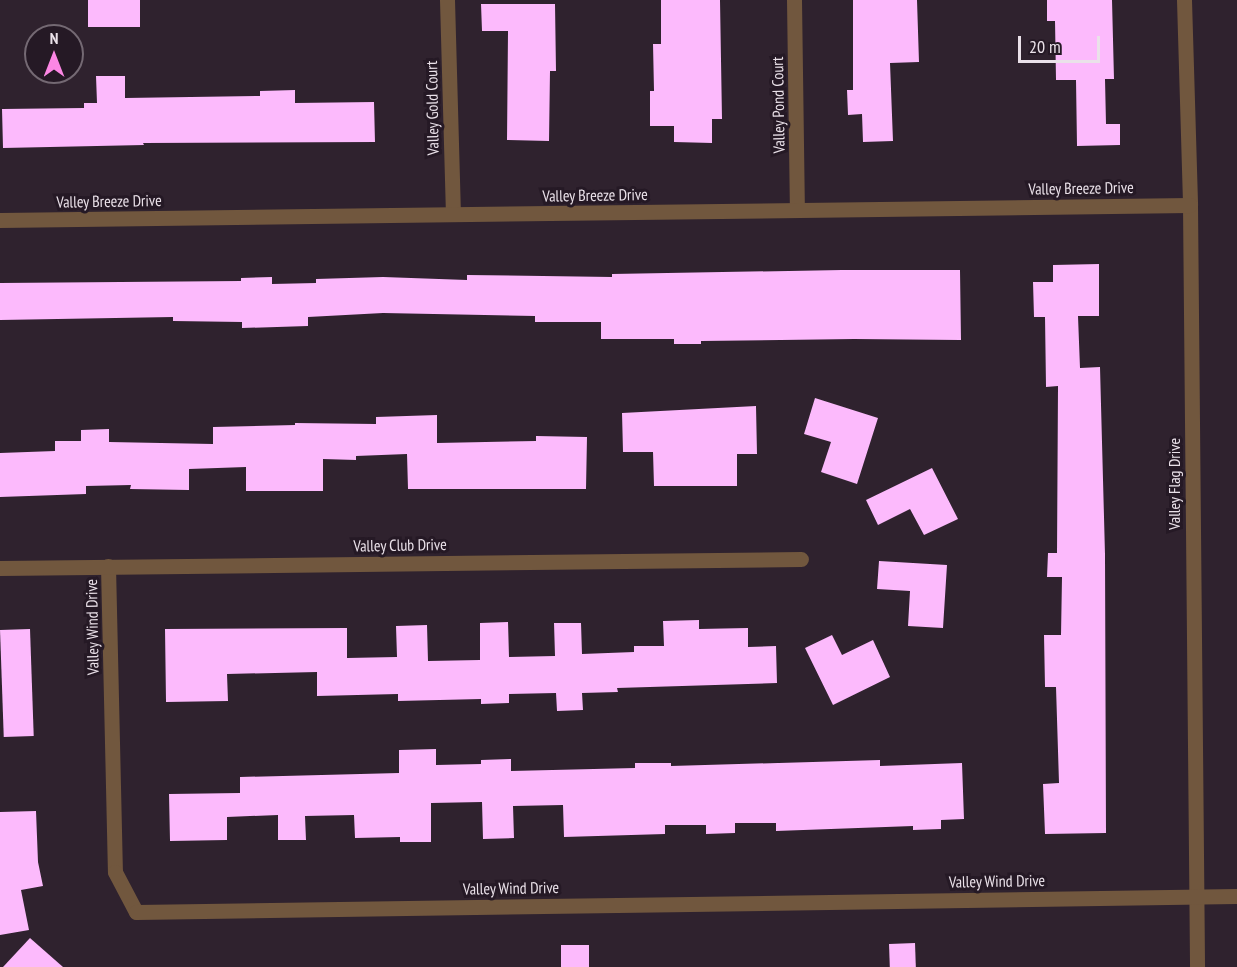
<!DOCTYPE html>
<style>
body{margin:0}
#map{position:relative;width:1237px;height:967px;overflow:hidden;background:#2f222e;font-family:"PT Sans Narrow",sans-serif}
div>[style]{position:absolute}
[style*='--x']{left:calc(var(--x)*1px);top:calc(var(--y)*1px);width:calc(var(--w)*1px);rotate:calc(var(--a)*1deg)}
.building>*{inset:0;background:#fcbafc;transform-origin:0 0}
.minor>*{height:15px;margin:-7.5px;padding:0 7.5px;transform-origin:7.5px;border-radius:7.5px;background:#71573e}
span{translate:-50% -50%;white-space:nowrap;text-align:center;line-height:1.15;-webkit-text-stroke:6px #251925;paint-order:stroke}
.street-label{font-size:16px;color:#eae1e9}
.north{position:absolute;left:24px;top:24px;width:60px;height:60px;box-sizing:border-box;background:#251925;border:2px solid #746973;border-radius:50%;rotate:0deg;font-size:16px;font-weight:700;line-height:24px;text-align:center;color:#eae1e9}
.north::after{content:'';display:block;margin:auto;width:21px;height:27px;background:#fc86e4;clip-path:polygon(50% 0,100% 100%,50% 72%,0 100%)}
.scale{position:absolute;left:1018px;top:36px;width:82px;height:27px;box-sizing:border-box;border:3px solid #eae1e9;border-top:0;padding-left:8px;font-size:18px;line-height:21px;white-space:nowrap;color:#eae1e9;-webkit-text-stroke:4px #251925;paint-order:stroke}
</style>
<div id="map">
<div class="building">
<i style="left:88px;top:0;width:52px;height:27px"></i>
<i style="clip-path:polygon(661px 0,720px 0,722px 119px,712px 119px,712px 143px,674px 142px,674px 126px,650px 126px,650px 91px,654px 91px,653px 44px,661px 44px)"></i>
<i style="clip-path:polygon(853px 0,917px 0,919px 62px,890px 63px,893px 141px,863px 142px,862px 114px,848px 115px,847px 90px,853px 90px)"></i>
<i style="clip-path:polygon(1047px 0,1112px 0,1114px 79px,1105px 79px,1106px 124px,1120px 124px,1120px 145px,1077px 146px,1076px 80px,1056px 80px,1055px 21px,1047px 21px)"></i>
<i style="clip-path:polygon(481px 4px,555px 4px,556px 71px,550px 71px,549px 141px,507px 140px,508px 31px,482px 31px)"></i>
<i style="clip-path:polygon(96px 76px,125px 76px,125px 98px,260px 96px,260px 91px,295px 90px,295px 103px,374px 102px,375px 142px,143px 143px,144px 145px,3px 148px,2px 109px,84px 108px,84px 103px,97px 103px)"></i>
<i style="clip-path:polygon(1099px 264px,1099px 316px,1078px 316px,1080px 368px,1100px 367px,1105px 554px,1106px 833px,1045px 834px,1043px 784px,1059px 783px,1056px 687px,1045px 687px,1044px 635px,1061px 635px,1062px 577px,1047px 577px,1048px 553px,1057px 553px,1058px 386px,1046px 387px,1045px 317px,1034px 317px,1033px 282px,1053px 282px,1053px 265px)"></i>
<i style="clip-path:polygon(842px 270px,960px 270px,961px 340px,854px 339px,701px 341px,701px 344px,674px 344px,674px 339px,601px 339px,601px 322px,535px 322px,535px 316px,383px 313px,308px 317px,308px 326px,242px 328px,242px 322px,173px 321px,173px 317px,0 320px,0 283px,241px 281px,241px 278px,272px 277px,272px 284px,316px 283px,316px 279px,383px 277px,467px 280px,467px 275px,612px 277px,612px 274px)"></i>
<i style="clip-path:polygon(815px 398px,878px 418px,857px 484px,821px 472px,831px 442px,804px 434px)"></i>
<i style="clip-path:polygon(756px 406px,757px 454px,737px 454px,737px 486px,654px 486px,653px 452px,623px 452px,622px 413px)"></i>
<i style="clip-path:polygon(437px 415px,437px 443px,536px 441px,536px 436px,587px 437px,586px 489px,408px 489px,407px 454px,356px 456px,356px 460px,323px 459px,323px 491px,246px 491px,246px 467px,189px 469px,189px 490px,130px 489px,131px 485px,86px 486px,86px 494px,0 497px,0 453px,55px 451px,55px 441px,81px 441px,81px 430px,109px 429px,109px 442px,213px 444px,213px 427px,295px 425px,295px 423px,376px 424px,376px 417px)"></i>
<i style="clip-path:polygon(932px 468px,958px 519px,924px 535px,910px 509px,878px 525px,866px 500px)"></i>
<i style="clip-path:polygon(879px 561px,947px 565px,943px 628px,908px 626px,910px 591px,877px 589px)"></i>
<i style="clip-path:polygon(699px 620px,699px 629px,748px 628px,748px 647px,776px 646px,777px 683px,617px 688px,618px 692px,582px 693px,583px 710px,557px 711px,556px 693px,509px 694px,509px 703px,481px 704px,481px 699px,398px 701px,398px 694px,317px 696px,317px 672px,227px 674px,228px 701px,166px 702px,165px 629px,347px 628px,347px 658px,397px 657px,396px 626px,427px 625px,428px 661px,480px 660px,480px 623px,508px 622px,509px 657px,555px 656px,554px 623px,581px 623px,582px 654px,634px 652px,634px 646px,664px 646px,663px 621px)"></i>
<i style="left:30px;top:629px;width:107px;height:30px;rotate:88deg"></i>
<i style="clip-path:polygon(832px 635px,842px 655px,873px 640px,890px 677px,833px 705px,805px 648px)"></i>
<i style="clip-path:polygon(436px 749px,436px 765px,481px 764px,481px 760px,511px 759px,511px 771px,635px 768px,635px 763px,671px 763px,671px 766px,880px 760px,880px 766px,962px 763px,964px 819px,941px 820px,941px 829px,913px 830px,913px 826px,776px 831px,776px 823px,735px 823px,735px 833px,706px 834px,706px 825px,665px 825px,665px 834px,564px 837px,563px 805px,513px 806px,514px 838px,483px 839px,482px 802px,431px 803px,431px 842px,400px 842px,400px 837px,355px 838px,354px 815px,305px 816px,306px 840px,278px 840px,278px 815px,227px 817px,227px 840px,170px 841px,169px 794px,240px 793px,240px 777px,399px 773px,399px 750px)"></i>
<i style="clip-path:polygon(36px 811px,38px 862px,43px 886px,21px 890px,29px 930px,0 935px,0 812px)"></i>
<i style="clip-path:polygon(30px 938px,63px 967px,3px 967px)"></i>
<i style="left:915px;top:943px;width:24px;height:26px;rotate:88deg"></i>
<i style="left:589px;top:945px;width:22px;height:28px;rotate:90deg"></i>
</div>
<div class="minor">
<i style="--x:447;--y:0;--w:214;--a:88.4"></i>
<i style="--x:794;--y:0;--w:210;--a:89.2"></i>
<i style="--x:1184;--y:0;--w:205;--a:88.3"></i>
<i style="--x:1190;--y:205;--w:762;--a:89.47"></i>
<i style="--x:0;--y:220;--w:1190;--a:-0.72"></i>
<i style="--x:108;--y:566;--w:306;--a:88.7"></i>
<i style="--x:115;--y:872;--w:45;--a:62.3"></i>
<i style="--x:136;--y:912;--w:1101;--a:-0.83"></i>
<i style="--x:0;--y:568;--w:801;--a:-0.64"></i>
</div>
<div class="street-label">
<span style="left:778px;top:105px;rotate:-91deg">Valley Pond Court</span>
<span style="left:432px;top:108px;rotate:-91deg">Valley Gold Court</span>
<span style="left:1081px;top:188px;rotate:-1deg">Valley Breeze Drive</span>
<span style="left:595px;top:195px;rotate:-1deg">Valley Breeze Drive</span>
<span style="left:109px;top:201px;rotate:-1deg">Valley Breeze Drive</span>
<span style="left:1174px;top:484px;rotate:-90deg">Valley Flag Drive</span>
<span style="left:400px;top:545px;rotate:-1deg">Valley Club Drive</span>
<span style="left:92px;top:627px;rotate:-91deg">Valley Wind Drive</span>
<span style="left:997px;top:881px;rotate:-1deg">Valley Wind Drive</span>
<span style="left:511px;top:888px;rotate:-1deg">Valley Wind Drive</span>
</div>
<div class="north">N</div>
<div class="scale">20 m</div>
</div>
